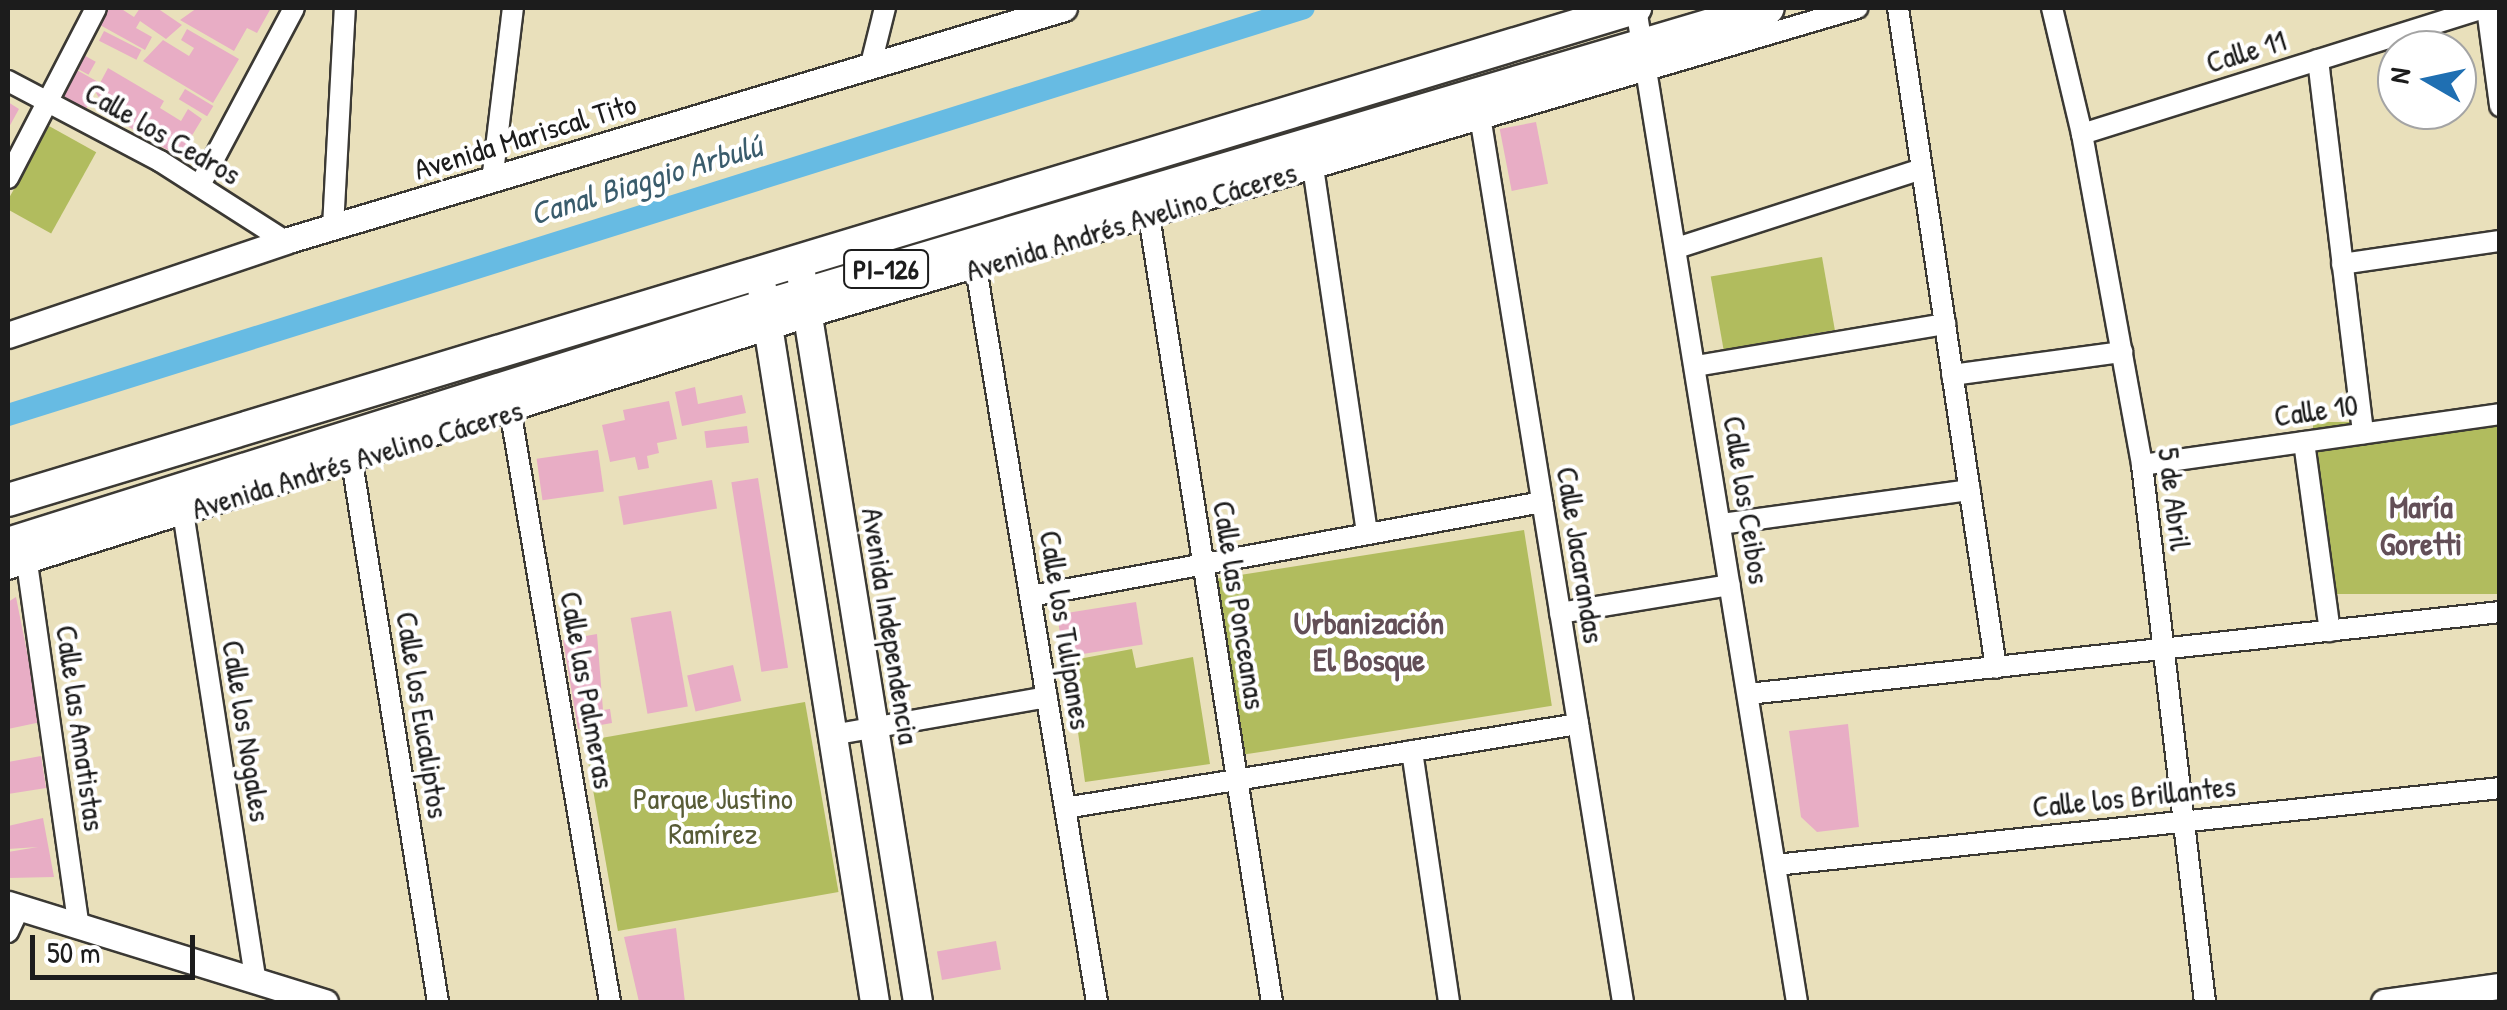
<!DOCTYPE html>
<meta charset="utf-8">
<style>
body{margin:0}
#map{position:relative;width:2507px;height:1010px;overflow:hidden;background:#e9e0bb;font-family:"Patrick Hand",sans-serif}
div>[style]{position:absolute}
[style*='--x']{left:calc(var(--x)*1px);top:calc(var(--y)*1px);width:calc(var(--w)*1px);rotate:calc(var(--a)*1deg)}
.green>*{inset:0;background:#b1bc5e;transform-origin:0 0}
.canal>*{height:22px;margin:-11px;padding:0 11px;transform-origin:11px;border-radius:11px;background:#67bbe3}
.building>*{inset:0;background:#e8adc5;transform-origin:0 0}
.roads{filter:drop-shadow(2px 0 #3b3934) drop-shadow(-2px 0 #3b3934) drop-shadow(0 2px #3b3934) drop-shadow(0 -2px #3b3934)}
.minor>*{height:20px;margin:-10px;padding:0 10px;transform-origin:10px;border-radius:10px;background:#fff}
.tertiary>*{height:25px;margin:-12.5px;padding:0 12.5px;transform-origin:12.5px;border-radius:12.5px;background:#fff}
.secondary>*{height:28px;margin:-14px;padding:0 14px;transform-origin:14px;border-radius:14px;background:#fff}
.trunk>*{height:32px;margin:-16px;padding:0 16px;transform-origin:16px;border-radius:16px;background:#fff}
span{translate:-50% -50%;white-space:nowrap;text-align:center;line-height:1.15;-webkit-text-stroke:8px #fff;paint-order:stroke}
.shield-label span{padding:2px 8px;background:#fff;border:2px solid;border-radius:8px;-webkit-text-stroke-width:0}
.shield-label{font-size:28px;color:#1c1c1c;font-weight:700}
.street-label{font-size:30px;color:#1c1c1c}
.park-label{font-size:30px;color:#585c36}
.water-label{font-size:32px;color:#3a5c6c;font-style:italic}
.neighbourhood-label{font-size:32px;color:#634f57;font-weight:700}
.frame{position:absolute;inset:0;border:10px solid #1c1c1c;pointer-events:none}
.north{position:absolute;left:2377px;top:30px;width:100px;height:100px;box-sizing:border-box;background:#fff;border:2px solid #a4a4a4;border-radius:50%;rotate:279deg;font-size:28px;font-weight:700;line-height:40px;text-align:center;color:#1c1c1c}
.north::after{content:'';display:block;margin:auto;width:35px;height:45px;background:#1f6fb2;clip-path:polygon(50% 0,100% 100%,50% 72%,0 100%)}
.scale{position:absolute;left:30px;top:935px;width:165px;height:45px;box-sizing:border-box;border:5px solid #1c1c1c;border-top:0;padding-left:12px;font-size:30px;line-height:35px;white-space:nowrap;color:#1c1c1c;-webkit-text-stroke:8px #fff;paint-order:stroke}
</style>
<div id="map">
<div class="green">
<i style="left:49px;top:126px;width:54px;height:93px;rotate:29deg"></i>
<i style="left:1822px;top:257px;width:74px;height:113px;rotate:80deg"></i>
<i style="left:2499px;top:422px;width:172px;height:186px;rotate:90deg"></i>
<i style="left:1524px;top:530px;width:178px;height:315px;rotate:81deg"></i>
<i style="clip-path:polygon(1132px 649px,1136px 668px,1193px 657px,1210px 764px,1085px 782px,1068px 661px)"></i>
<i style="left:805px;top:702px;width:193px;height:224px;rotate:80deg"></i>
</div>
<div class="canal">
<i style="--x:8;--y:415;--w:1358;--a:-17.43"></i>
</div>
<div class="building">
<i style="clip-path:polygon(97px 8px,120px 8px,134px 17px,140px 8px,157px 8px,182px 25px,166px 39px,140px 21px,136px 28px,152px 37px,145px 50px,91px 20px)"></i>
<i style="clip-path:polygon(197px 8px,201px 10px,271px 8px,257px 33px,247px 28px,234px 51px,180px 20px)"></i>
<i style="clip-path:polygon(187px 29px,239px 59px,213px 103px,143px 61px,163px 40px,189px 56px,194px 48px,181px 40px)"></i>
<i style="left:104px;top:31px;width:42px;height:11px;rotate:27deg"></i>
<i style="left:80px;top:53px;width:18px;height:15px;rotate:29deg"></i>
<i style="clip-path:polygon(108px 68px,164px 101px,160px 108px,181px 121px,188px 109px,202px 119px,179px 157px,109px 115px,95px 91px,85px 111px,60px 97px,75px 69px,100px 83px)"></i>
<i style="left:185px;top:89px;width:33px;height:12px;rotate:31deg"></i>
<i style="clip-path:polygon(8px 102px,19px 109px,8px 129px)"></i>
<i style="left:1536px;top:122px;width:63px;height:37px;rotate:79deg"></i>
<i style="clip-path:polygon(695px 387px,698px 404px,742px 395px,746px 413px,682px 426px,675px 392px)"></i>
<i style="clip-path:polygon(669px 401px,677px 439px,657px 443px,659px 453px,647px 456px,649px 468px,638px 470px,635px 457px,610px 462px,602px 425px,625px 420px,623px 410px)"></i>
<i style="left:747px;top:426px;width:17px;height:43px;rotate:83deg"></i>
<i style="left:598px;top:450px;width:42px;height:62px;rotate:82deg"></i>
<i style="left:758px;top:478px;width:192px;height:27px;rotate:81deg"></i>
<i style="left:712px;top:480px;width:29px;height:95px;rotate:80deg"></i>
<i style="clip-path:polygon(16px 597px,41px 722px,8px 729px,8px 602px)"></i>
<i style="left:1136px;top:602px;width:43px;height:80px;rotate:81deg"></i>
<i style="left:671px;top:611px;width:97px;height:41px;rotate:80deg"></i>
<i style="clip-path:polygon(597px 634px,603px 710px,610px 709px,612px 723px,578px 729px,563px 640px)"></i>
<i style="left:733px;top:665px;width:37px;height:47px;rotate:77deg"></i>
<i style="clip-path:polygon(1848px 724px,1859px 827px,1817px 832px,1801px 817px,1789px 731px)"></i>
<i style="clip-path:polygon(41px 756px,46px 788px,8px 794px,8px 762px)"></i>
<i style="clip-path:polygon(43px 818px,54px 877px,8px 878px,8px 852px,38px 847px,8px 849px,8px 826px)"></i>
<i style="clip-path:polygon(676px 928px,685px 1002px,639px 1002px,624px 937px)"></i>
<i style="left:996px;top:941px;width:29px;height:60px;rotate:80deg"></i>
</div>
<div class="roads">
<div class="minor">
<i style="--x:1636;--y:8;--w:1007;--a:80.8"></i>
<i style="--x:1898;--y:8;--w:667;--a:81.55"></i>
<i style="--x:2052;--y:8;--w:130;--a:76.6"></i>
<i style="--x:2082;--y:134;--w:336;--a:79.7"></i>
<i style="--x:2142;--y:465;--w:541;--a:83.31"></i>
<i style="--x:2487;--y:8;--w:99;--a:82.4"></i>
<i style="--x:2318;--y:60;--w:376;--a:83.1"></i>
<i style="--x:871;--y:64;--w:58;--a:-76"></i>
<i style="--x:8;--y:81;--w:172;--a:27.8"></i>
<i style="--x:160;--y:161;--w:148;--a:32.6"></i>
<i style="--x:1480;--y:116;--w:897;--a:80.83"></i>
<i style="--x:2082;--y:134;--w:422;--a:-17.4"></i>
<i style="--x:1313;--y:167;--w:371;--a:81.6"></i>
<i style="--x:8;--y:178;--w:191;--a:-62.6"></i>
<i style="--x:492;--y:181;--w:174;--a:-83.1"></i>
<i style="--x:200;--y:185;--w:200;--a:-62"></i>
<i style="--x:1149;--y:216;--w:796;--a:81.11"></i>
<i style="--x:333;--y:227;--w:219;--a:-86.9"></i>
<i style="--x:1677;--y:248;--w:257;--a:-17.9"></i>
<i style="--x:2342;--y:264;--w:160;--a:-8.3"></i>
<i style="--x:976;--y:268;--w:744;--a:80.64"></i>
<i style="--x:1696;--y:366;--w:253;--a:-9.6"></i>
<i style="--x:1952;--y:375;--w:172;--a:-7.7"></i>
<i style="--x:509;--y:403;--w:607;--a:80.43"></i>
<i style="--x:2304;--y:442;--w:191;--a:82.2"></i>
<i style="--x:350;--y:449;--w:560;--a:80.96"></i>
<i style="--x:2142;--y:465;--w:362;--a:-8.1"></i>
<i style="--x:181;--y:499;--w:488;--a:81.2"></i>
<i style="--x:1721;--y:524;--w:251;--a:-7.8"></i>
<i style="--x:25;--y:549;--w:383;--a:81.9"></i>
<i style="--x:8;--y:569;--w:839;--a:-17.48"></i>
<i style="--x:808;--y:317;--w:1094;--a:-16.41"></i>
<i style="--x:1031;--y:596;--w:520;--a:-10.42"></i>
<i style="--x:1560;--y:613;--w:172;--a:-9.4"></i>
<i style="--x:1748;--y:694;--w:756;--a:-6.22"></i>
<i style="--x:832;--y:735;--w:218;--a:-10"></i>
<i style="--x:1412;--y:751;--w:254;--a:81.6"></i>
<i style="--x:1065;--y:808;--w:520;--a:-9.3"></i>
<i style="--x:1775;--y:865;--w:729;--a:-6.06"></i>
<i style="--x:8;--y:932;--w:26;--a:-65"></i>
</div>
<div class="tertiary">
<i style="--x:8;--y:335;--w:293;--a:-18.7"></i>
<i style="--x:285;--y:241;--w:813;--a:-16.65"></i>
<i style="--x:8;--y:904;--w:332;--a:17.2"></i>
<i style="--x:2384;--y:1002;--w:117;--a:-7.9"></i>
</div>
<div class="secondary">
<i style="--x:801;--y:273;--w:738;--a:80.88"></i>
<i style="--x:762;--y:288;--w:723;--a:81.01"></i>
</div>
<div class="trunk">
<i style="--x:8;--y:500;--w:1700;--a:-16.83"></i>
<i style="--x:8;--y:544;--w:794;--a:-17.45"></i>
<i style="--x:765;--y:306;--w:1046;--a:-16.55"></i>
</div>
</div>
<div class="shield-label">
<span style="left:886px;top:269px">PI-126</span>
</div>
<div class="street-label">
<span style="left:2246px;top:51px;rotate:-17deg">Calle 11</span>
<span style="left:163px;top:133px;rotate:30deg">Calle los Cedros</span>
<span style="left:525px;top:136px;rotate:-17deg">Avenida Mariscal Tito</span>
<span style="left:1131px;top:221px;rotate:-17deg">Avenida Andrés Avelino Cáceres</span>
<span style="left:2316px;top:410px;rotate:-8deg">Calle 10</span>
<span style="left:357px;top:459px;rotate:-17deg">Avenida Andrés Avelino Cáceres</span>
<span style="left:2175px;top:499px;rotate:83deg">5 de Abril</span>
<span style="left:1747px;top:500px;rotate:81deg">Calle los Ceibos</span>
<span style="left:1581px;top:555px;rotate:81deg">Calle Jacarandas</span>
<span style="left:1240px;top:605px;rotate:81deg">Calle las Ponceanas</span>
<span style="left:891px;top:626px;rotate:81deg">Avenida Independencia</span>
<span style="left:1066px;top:630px;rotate:81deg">Calle los Tulipanes</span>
<span style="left:588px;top:690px;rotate:80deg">Calle las Palmeras</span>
<span style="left:423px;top:715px;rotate:81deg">Calle los Eucaliptos</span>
<span style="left:81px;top:728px;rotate:82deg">Calle las Amatistas</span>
<span style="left:247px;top:731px;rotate:81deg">Calle los Nogales</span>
<span style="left:2134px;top:796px;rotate:-6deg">Calle los Brillantes</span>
</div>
<div class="park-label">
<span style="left:713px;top:815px">Parque Justino<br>Ramírez</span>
</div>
<div class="water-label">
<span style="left:646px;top:180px;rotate:-17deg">Canal Biaggio Arbulú</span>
</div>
<div class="neighbourhood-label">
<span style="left:2421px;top:526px">María<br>Goretti</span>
<span style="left:1369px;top:642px">Urbanización<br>El Bosque</span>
</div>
<div class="frame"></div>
<div class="north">N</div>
<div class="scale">50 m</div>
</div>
